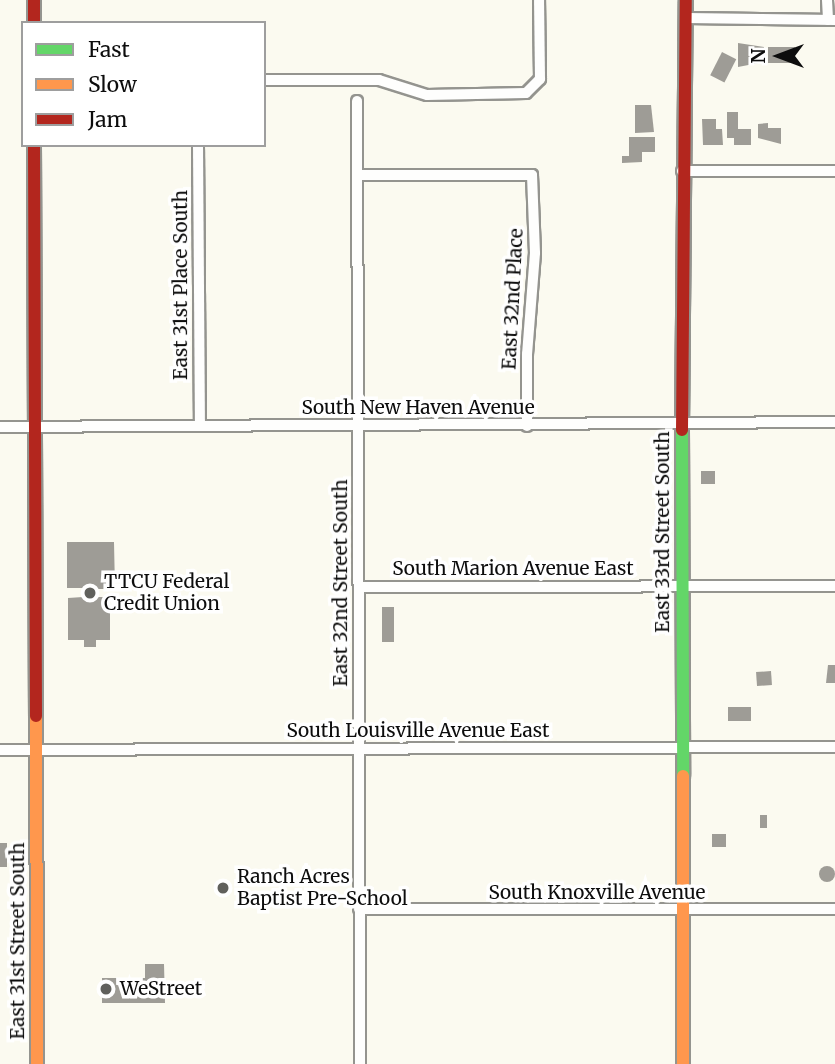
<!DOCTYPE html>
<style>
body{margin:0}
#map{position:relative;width:835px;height:1064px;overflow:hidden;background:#fbfaf0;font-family:Merriweather,serif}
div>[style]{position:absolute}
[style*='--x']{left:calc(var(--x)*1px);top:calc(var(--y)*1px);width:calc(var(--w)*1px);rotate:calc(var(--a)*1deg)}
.building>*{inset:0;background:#9e9c96;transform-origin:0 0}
.round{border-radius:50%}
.roads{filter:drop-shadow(2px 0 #94948f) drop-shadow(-2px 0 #94948f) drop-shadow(0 2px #94948f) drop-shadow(0 -2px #94948f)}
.street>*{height:10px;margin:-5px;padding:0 5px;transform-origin:5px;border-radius:5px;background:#fefefd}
.fast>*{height:12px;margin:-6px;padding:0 6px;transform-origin:6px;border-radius:6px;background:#63d668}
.slow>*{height:12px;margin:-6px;padding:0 6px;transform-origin:6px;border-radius:6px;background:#ff974d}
.jam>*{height:12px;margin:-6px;padding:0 6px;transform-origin:6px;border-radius:6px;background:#b3261e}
.dots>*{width:19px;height:19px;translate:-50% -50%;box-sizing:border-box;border:4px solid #fff;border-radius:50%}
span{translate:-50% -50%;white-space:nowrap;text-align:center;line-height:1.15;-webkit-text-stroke:7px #fff;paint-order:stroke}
.street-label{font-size:19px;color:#0d0d0d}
.poi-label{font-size:19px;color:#0d0d0d}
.left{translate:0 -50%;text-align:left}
.legend{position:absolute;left:21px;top:21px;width:245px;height:126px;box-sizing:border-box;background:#fff;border:2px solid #9e9e9e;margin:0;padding:9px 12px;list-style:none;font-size:21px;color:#0d0d0d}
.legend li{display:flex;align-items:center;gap:14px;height:35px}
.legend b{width:35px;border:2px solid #9e9e9e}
.north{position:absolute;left:744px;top:21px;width:70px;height:70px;-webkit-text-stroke:5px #fff;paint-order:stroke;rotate:270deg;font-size:19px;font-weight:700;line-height:28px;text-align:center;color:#0d0d0d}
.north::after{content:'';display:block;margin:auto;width:24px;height:32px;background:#0d0d0d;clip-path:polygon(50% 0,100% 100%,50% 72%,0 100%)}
</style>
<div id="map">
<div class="building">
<i style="clip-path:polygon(738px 43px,764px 47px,764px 62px,738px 67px)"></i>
<i style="left:768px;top:47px;width:27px;height:16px"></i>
<i style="left:722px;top:52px;width:16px;height:26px;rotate:27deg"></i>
<i style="clip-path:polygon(635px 105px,651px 105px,654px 132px,635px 133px)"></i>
<i style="clip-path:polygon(727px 112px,738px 112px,738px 129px,751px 129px,751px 145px,734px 145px,734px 138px,727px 138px)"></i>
<i style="clip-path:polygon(702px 119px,716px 119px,716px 129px,722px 129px,723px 145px,703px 145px)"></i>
<i style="clip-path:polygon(768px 123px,768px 128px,781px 128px,781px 144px,758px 138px,758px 124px)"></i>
<i style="clip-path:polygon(629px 137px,655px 137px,655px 152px,642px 152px,642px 162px,622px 163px,622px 156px,629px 156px)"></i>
<i style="left:701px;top:471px;width:14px;height:13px"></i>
<i style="clip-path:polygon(67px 542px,114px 542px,115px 589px,96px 589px,96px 597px,110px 597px,110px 640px,96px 640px,96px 647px,84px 647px,84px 640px,68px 640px,68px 598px,83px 597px,83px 588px,67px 588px)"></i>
<i style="left:382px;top:607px;width:12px;height:35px"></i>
<i style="clip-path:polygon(828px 665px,835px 665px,835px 683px,826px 683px)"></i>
<i style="left:771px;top:671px;width:14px;height:15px;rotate:86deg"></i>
<i style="left:728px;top:707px;width:23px;height:14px"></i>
<i style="left:760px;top:815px;width:7px;height:13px"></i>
<i style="left:712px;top:834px;width:14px;height:13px"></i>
<i style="left:0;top:843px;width:7px;height:24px"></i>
<i class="round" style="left:819px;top:866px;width:16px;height:16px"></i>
<i style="clip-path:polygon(145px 964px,164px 964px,165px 1003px,102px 1003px,102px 978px,145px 978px)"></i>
</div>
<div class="roads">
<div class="street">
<i style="--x:827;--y:0;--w:20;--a:87"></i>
<i style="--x:687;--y:18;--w:148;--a:0.8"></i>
<i style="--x:264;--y:80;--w:115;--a:0"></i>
<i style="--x:379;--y:80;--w:50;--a:17.4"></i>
<i style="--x:427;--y:95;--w:99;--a:-1.2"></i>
<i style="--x:526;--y:93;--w:20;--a:-45"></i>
<i style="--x:540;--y:79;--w:79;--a:-90.7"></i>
<i style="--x:357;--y:101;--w:963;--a:89.82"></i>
<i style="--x:198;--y:145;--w:280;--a:89.6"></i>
<i style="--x:682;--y:171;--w:153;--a:0"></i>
<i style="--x:358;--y:175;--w:174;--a:0"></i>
<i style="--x:532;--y:175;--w:78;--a:87.8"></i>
<i style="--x:535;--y:253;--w:101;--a:94.5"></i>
<i style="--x:527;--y:354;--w:72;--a:90"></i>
<i style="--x:0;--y:427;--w:835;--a:-0.34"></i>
<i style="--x:359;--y:587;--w:476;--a:-0.1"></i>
<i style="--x:0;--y:750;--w:835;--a:-0.21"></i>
<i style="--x:359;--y:909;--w:476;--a:0"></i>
</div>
<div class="fast">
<i style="--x:682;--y:430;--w:346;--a:89.8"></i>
</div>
<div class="slow">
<i style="--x:36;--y:716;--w:348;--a:89.8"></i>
<i style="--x:683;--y:776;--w:288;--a:90"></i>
</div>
<div class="jam">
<i style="--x:34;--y:0;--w:23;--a:90"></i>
<i style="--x:34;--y:145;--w:571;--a:89.8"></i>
<i style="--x:682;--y:430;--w:430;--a:-89.5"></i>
</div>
</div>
<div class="dots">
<i style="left:90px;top:593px;background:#60605c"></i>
<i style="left:223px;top:888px;background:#60605c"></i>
<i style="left:106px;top:989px;background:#60605c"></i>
</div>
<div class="street-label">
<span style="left:181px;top:285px;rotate:-90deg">East 31st Place South</span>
<span style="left:513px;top:299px;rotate:-87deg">East 32nd Place</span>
<span style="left:418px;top:408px">South New Haven Avenue</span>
<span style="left:663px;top:532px;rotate:-90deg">East 33rd Street South</span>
<span style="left:513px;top:569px">South Marion Avenue East</span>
<span style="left:341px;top:583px;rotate:-90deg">East 32nd Street South</span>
<span style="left:418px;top:731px">South Louisville Avenue East</span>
<span style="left:597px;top:893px">South Knoxville Avenue</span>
<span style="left:18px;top:941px;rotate:-90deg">East 31st Street South</span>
</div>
<div class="poi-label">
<span class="left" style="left:104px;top:593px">TTCU Federal<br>Credit Union</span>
<span class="left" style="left:237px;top:888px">Ranch Acres<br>Baptist Pre-School</span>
<span class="left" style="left:120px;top:989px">WeStreet</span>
</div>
<ul class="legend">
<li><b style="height:9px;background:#63d668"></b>Fast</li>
<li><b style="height:9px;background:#ff974d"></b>Slow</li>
<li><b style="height:9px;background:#b3261e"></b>Jam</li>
</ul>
<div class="north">N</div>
</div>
